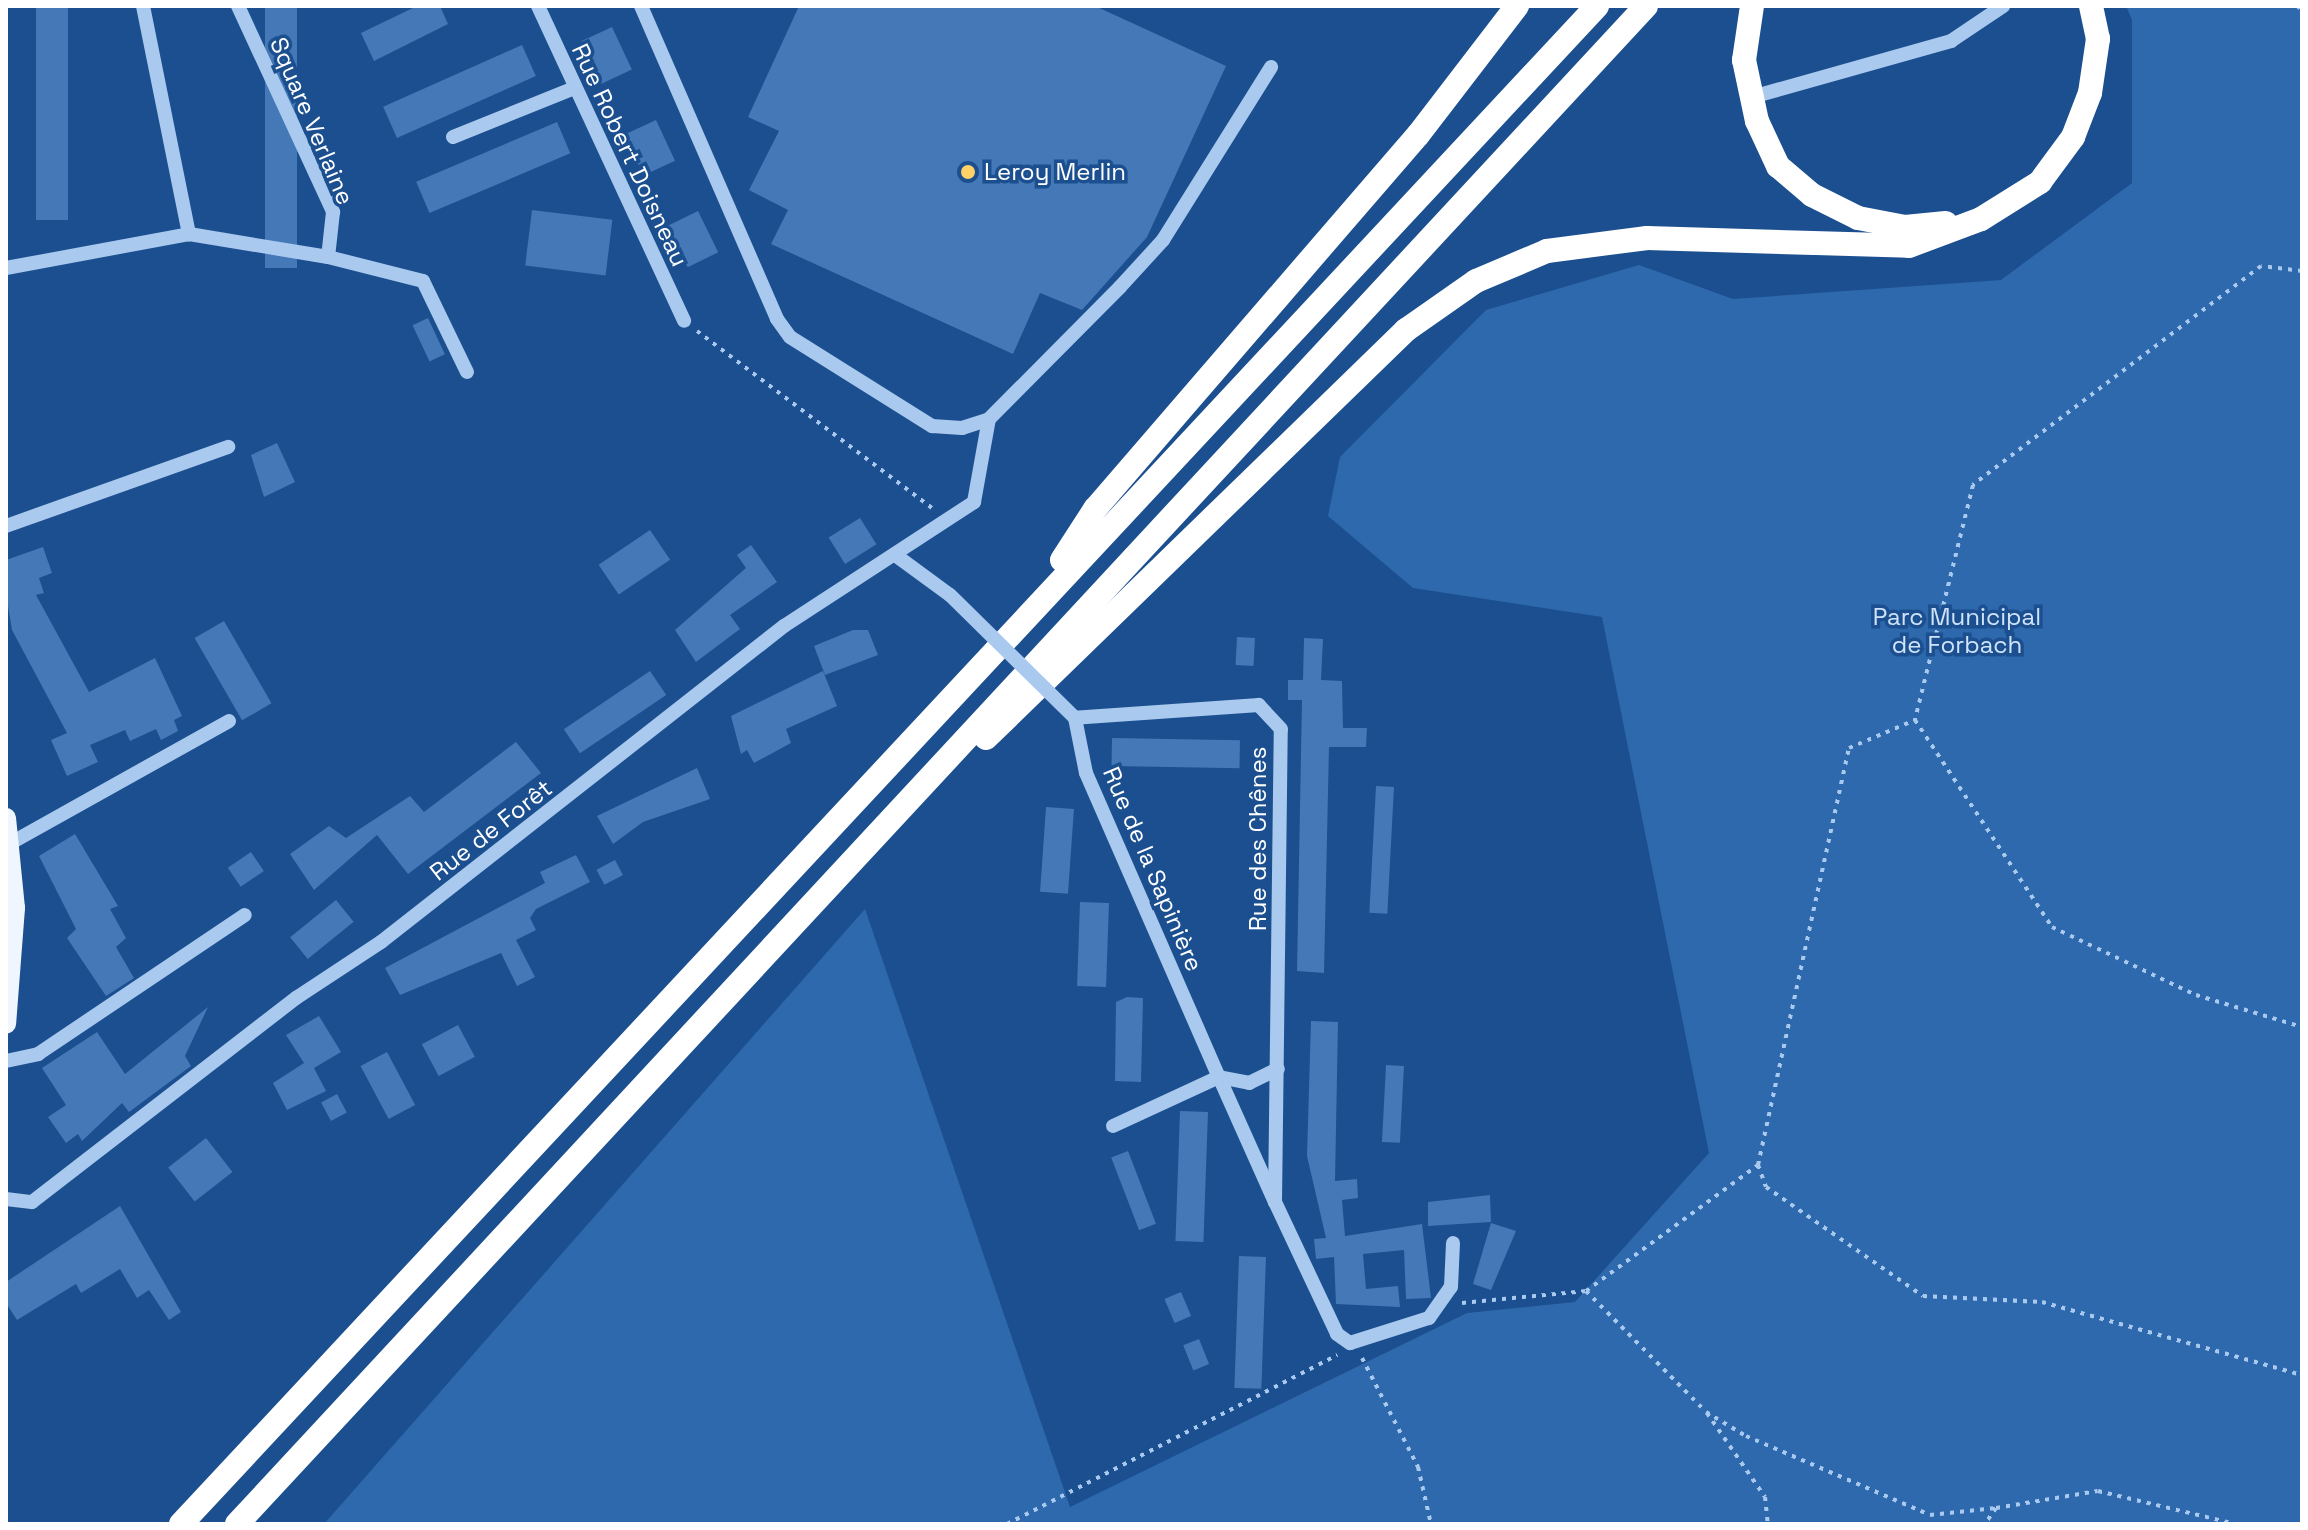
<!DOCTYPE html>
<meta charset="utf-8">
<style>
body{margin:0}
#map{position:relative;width:2308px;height:1530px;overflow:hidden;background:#1b4f8f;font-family:"Space Grotesk",sans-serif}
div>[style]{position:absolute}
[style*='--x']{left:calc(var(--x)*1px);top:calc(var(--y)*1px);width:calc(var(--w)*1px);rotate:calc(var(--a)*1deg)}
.green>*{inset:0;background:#2e69ad}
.building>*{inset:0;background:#4478b7;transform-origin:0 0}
.path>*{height:4px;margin-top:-2px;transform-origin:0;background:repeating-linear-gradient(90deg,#a9c9ee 0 4px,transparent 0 10px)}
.minor>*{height:14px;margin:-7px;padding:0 7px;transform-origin:7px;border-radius:7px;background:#a9c9ee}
.major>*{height:20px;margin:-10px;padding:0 10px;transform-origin:10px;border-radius:10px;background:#f0f6ff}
.highway>*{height:24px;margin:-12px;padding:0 12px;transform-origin:12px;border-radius:12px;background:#fff}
.minor-bridge>*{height:14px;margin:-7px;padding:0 7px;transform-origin:7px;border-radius:7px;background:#a9c9ee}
.dots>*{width:22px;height:22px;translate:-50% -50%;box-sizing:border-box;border:4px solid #1b4f8f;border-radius:50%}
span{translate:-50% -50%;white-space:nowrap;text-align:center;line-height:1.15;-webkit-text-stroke:7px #1b4f8f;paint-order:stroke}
.street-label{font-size:24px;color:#fff}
.poi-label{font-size:24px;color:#fff}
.left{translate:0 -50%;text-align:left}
.park-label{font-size:24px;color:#cfe3fa}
.frame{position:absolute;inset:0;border:8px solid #fff;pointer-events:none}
</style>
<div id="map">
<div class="green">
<i style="clip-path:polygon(2126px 6px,2302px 6px,2302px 1524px,324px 1524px,865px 909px,1070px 1507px,1467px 1313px,1575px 1302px,1709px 1153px,1602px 617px,1413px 588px,1328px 516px,1340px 457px,1486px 310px,1639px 265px,1733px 299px,2001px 280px,2132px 183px,2132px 20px)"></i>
</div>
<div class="building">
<i style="left:36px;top:6px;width:32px;height:214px"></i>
<i style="left:265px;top:6px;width:32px;height:262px"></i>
<i style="clip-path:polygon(417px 6px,440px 6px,448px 24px,374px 61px,361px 33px)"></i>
<i style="clip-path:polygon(799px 6px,1095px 6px,1226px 66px,1147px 237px,1082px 310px,1040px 293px,1013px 354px,771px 244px,788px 210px,749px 190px,779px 131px,748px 117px)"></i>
<i style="left:612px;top:27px;width:47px;height:34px;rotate:65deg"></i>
<i style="left:522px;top:45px;width:34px;height:152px;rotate:66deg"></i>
<i style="left:656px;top:120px;width:45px;height:35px;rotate:65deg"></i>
<i style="left:557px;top:122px;width:34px;height:153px;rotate:67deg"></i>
<i style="left:532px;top:210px;width:81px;height:56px;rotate:7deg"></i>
<i style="left:698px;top:211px;width:46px;height:34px;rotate:64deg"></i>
<i style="left:428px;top:318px;width:40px;height:17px;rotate:65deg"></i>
<i style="clip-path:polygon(277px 443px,295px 482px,264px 497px,251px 455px)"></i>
<i style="left:860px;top:518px;width:31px;height:37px;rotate:58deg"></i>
<i style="left:650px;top:530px;width:36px;height:62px;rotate:56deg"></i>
<i style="clip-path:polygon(751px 545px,777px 582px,730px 615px,740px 629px,696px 662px,675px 630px,746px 568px,737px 555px)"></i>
<i style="clip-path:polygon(43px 547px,52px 573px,39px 578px,44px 593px,36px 595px,89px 692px,155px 658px,182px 716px,174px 720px,178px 731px,161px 740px,156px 729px,130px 741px,125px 730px,90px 745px,98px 762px,67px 776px,51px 740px,67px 733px,12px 630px,6px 594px,6px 560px)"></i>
<i style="left:224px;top:621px;width:95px;height:34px;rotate:60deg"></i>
<i style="clip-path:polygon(853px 630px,868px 630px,878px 655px,825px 675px,814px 646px)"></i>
<i style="left:1237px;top:637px;width:18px;height:28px;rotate:3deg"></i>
<i style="clip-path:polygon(1304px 638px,1323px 639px,1321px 680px,1342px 681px,1343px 728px,1367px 728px,1366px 747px,1329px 747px,1324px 973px,1297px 971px,1302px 700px,1288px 700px,1288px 680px,1303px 680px)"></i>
<i style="left:650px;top:671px;width:29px;height:104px;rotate:56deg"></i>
<i style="clip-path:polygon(823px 671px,837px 706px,786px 729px,791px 743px,754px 763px,747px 750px,741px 754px,731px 716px)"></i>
<i style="left:1112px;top:738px;width:128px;height:28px;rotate:1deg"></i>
<i style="clip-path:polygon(516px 742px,541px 773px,408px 874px,377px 835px,314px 890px,290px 854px,329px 826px,346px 838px,410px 796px,424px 812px)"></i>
<i style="clip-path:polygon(697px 768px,710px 799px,643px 822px,613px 844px,597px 816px)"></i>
<i style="left:1376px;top:786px;width:18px;height:127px;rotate:3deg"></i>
<i style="left:1046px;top:807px;width:28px;height:85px;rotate:4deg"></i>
<i style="clip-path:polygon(75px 834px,118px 906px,110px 909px,126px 938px,116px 947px,134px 978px,106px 996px,67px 938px,76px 929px,39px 856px)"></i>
<i style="left:251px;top:852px;width:23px;height:28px;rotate:56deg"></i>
<i style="clip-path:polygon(576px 855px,590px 882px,536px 909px,530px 918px,536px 930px,516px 940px,535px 977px,517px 986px,501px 953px,400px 995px,385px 968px,545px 883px,540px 872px)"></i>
<i style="left:615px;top:860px;width:17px;height:21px;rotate:62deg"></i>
<i style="left:336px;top:900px;width:28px;height:59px;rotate:51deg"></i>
<i style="left:1080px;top:902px;width:29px;height:84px;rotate:2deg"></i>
<i style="clip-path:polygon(1127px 997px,1143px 998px,1141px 1082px,1115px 1081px,1116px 1002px)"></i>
<i style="clip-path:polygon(208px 1007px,185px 1056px,191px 1066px,129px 1112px,122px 1103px,82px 1141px,78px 1134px,66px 1143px,48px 1117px,66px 1105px,42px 1068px,97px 1032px,125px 1074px)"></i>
<i style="clip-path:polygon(319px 1016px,341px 1052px,314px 1068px,326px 1091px,287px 1110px,273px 1083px,304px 1063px,286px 1035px)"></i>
<i style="clip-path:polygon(1311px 1021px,1338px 1022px,1335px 1181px,1357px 1179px,1358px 1198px,1342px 1200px,1345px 1236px,1422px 1224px,1431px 1298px,1406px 1299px,1404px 1250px,1363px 1254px,1366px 1289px,1398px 1286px,1400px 1307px,1336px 1304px,1334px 1257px,1316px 1259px,1314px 1239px,1326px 1238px,1307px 1156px)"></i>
<i style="left:458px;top:1025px;width:36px;height:41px;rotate:62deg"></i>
<i style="left:387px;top:1052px;width:60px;height:30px;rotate:62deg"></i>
<i style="left:1386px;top:1065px;width:18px;height:77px;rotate:3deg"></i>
<i style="left:337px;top:1094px;width:21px;height:18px;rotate:62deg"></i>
<i style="left:1180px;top:1111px;width:28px;height:130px;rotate:2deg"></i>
<i style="left:206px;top:1138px;width:43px;height:48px;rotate:52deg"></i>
<i style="left:1128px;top:1151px;width:78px;height:18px;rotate:69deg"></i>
<i style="clip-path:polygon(1490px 1195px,1491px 1222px,1428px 1226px,1428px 1202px)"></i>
<i style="clip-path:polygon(120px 1206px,181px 1312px,169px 1320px,149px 1290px,137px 1298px,120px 1269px,81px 1293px,76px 1284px,17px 1320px,6px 1303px,6px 1282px)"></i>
<i style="clip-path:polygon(1491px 1223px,1516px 1231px,1491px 1290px,1473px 1284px)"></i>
<i style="left:1239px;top:1256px;width:27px;height:132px;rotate:2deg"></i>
<i style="left:1181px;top:1292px;width:26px;height:18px;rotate:67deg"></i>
<i style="left:1199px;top:1339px;width:27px;height:17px;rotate:68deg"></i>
</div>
<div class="path">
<i style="--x:2297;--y:6;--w:6;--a:39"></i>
<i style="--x:2302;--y:271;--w:41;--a:-173"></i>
<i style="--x:2261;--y:266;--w:362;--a:142.8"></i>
<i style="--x:1973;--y:485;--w:242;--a:103.9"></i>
<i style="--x:1915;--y:720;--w:248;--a:56.5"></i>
<i style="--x:2052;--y:927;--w:159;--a:25.3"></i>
<i style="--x:2196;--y:995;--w:111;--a:16.8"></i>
<i style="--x:697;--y:331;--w:294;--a:37"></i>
<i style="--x:1758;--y:1165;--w:23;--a:70"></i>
<i style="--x:1766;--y:1187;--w:191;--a:34.8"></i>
<i style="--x:1923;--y:1296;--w:119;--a:2.9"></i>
<i style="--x:2042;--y:1302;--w:270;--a:15.7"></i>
<i style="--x:1586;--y:1291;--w:170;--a:45.2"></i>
<i style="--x:1706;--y:1412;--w:47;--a:31"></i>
<i style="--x:1746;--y:1436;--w:200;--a:23.2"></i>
<i style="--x:1930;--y:1515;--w:66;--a:-6.1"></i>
<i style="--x:1996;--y:1508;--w:19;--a:125"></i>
<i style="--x:1462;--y:1303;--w:125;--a:-5.5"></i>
<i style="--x:1586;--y:1291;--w:213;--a:-36.2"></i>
<i style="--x:1758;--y:1165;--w:427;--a:-77.7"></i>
<i style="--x:1849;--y:748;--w:72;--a:-23"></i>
<i style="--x:1362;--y:1358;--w:123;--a:62.8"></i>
<i style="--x:1418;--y:1467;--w:58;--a:77.2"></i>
<i style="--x:1707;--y:1413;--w:102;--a:55.4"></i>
<i style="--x:1765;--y:1497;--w:27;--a:84"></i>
<i style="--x:1996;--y:1508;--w:103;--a:-9.5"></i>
<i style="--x:2098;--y:1491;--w:141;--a:13.5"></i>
<i style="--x:1007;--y:1524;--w:371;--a:-27.1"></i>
</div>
<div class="minor">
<i style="--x:143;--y:6;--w:233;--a:78.6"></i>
<i style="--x:238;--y:6;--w:227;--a:65.2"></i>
<i style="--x:333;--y:212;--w:45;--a:96.3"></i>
<i style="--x:538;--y:6;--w:347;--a:65.1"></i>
<i style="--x:641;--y:6;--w:341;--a:66.5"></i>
<i style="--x:777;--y:319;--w:22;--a:54"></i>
<i style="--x:790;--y:337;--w:168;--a:32.1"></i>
<i style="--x:932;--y:426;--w:30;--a:4"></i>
<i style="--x:962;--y:428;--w:28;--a:-18"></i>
<i style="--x:989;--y:419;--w:186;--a:-45.2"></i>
<i style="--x:1120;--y:287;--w:64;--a:-47.5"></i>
<i style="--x:1163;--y:240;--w:204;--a:-58"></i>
<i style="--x:1752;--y:97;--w:207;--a:-15.7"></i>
<i style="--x:1951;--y:41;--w:63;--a:-33.9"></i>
<i style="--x:453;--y:137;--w:131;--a:-22"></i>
<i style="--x:6;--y:268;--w:186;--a:-10.5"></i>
<i style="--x:189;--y:234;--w:141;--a:9.4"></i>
<i style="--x:328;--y:257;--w:98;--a:14.2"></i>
<i style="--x:423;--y:281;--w:101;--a:64.2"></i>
<i style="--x:6;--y:526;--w:236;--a:-19.6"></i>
<i style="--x:898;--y:557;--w:64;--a:36.2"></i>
<i style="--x:9;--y:844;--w:252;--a:-29.2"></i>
<i style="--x:6;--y:1061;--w:33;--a:-12"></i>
<i style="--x:38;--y:1054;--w:249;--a:-33.9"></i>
<i style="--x:1113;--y:1126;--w:117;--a:-24.8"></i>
<i style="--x:1219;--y:1077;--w:31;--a:11"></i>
<i style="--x:1249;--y:1083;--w:32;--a:-26"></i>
<i style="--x:6;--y:1199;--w:26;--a:7"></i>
<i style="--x:32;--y:1202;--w:334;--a:-37.7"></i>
<i style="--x:296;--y:998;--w:102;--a:-33.4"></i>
<i style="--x:381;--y:942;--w:512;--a:-38.1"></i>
<i style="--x:784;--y:626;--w:227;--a:-33.1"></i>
<i style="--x:974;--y:502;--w:84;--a:-79.8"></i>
<i style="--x:1275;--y:1202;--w:473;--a:-89.3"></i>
<i style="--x:1281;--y:729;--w:33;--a:-133"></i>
<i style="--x:1259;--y:705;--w:184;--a:176"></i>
<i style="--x:1075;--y:718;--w:56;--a:78.7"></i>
<i style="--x:1086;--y:773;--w:332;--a:66.4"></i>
<i style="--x:1219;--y:1077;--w:137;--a:65.9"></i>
<i style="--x:1275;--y:1202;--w:146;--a:64.8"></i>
<i style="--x:1337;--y:1334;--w:16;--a:35"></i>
<i style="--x:1350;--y:1343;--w:83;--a:-17.6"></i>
<i style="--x:1429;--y:1318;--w:38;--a:-55"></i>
<i style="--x:1451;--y:1287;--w:44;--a:-87.4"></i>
</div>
<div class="major">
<i style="--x:6;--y:818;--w:90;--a:84.3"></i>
<i style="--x:15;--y:908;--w:116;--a:94.4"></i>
</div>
<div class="highway">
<i style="--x:1752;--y:6;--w:55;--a:98.4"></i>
<i style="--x:1744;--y:60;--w:62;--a:78"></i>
<i style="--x:1757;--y:121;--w:50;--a:65"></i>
<i style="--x:1778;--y:166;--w:45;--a:40.5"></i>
<i style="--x:1812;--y:195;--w:51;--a:26.6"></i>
<i style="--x:1858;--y:218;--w:48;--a:10.8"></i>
<i style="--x:1905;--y:227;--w:41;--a:-5.6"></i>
<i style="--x:1062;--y:560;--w:61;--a:-57.1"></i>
<i style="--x:1095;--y:509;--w:494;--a:-49.2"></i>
<i style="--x:1418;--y:135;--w:163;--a:-52.5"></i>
<i style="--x:986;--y:738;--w:586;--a:-44.17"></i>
<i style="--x:1406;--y:330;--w:85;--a:-35"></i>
<i style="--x:1476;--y:281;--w:77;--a:-22.9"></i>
<i style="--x:1547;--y:251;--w:101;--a:-7.4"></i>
<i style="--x:1647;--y:238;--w:262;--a:1.7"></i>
<i style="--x:1909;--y:246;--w:77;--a:-20.6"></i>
<i style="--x:1981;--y:219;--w:70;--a:-32.1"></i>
<i style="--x:2040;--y:182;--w:56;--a:-53.7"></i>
<i style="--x:2073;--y:137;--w:47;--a:-68.9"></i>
<i style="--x:2090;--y:93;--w:55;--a:-81.6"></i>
<i style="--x:2098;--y:39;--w:34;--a:-102"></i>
<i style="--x:181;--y:1524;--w:2076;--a:-46.99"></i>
<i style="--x:237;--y:1524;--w:2071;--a:-47.13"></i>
</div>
<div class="minor-bridge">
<i style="--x:950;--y:595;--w:175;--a:44.5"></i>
</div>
<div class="dots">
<i style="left:968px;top:172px;background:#ffd166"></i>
</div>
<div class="street-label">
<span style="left:312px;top:121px;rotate:67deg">Square Verlaine</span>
<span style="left:630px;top:155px;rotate:65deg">Rue Robert Doisneau</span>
<span style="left:491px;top:830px;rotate:-38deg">Rue de Forêt</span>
<span style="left:1258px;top:839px;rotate:-90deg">Rue des Chênes</span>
<span style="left:1153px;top:869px;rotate:67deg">Rue de la Sapinière</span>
</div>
<div class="poi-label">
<span class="left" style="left:984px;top:172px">Leroy Merlin</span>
</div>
<div class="park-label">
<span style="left:1957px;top:631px">Parc Municipal<br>de Forbach</span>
</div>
<div class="frame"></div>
</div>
